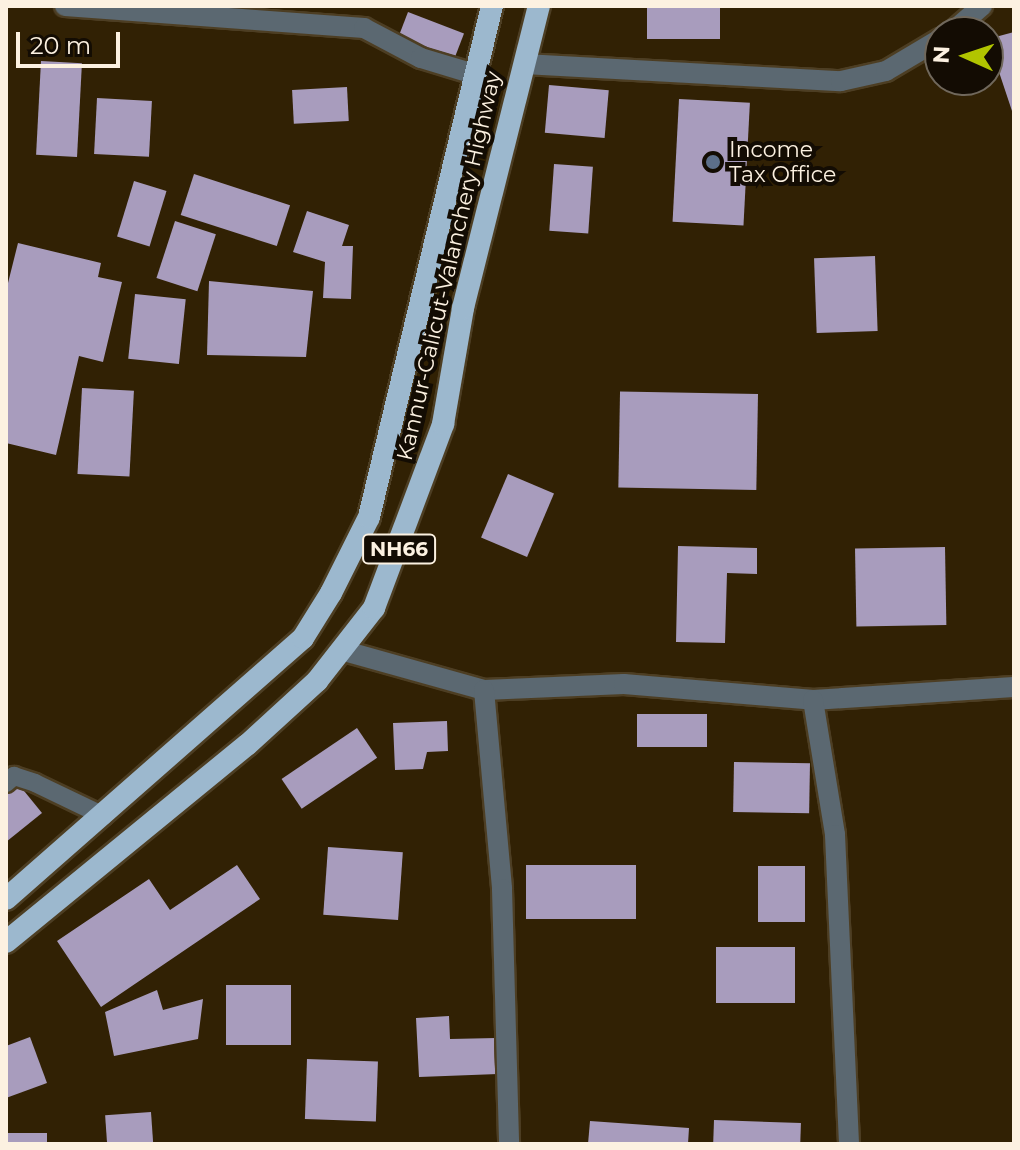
<!DOCTYPE html>
<style>
body{margin:0}
#map{position:relative;width:1020px;height:1150px;overflow:hidden;background:#312104;font-family:Montserrat,sans-serif}
div>[style]{position:absolute}
[style*='--x']{left:calc(var(--x)*1px);top:calc(var(--y)*1px);width:calc(var(--w)*1px);rotate:calc(var(--a)*1deg)}
.building>*{inset:0;background:#a89cbd;transform-origin:0 0}
.roads{filter:drop-shadow(2px 0 #4d3e23) drop-shadow(-2px 0 #4d3e23) drop-shadow(0 2px #4d3e23) drop-shadow(0 -2px #4d3e23)}
.service>*{height:18px;margin:-9px;padding:0 9px;transform-origin:9px;border-radius:9px;background:#5b6871}
.minor>*{height:20px;margin:-10px;padding:0 10px;transform-origin:10px;border-radius:10px;background:#5b6871}
.trunk>*{height:22px;margin:-11px;padding:0 11px;transform-origin:11px;border-radius:11px;background:#9cb8ce}
.dots>*{width:22px;height:22px;translate:-50% -50%;box-sizing:border-box;border:4px solid #130c03;border-radius:50%}
span{translate:-50% -50%;white-space:nowrap;text-align:center;line-height:1.15;-webkit-text-stroke:8px #130c03;paint-order:stroke}
.shield-label span{padding:2px 6px;background:#130c03;border:2px solid;border-radius:6px;-webkit-text-stroke-width:0}
.shield-label{font-size:20px;color:#fcf1e1;font-weight:700}
.poi-label{font-size:22px;color:#fcf1e1}
.left{translate:0 -50%;text-align:left}
.street-label{font-size:22px;color:#fcf1e1}
.frame{position:absolute;inset:0;border:8px solid #fcf1e1;pointer-events:none}
.north{position:absolute;left:924px;top:16px;width:80px;height:80px;box-sizing:border-box;background:#130c03;border:2px solid #70685c;border-radius:50%;rotate:273deg;font-size:22px;font-weight:700;line-height:32px;text-align:center;color:#fcf1e1}
.north::after{content:'';display:block;margin:auto;width:28px;height:36px;background:#b1c500;clip-path:polygon(50% 0,100% 100%,50% 72%,0 100%)}
.scale{position:absolute;left:16px;top:32px;width:104px;height:36px;box-sizing:border-box;border:4px solid #fcf1e1;border-top:0;padding-left:10px;font-size:24px;line-height:28px;white-space:nowrap;color:#fcf1e1;-webkit-text-stroke:6px #130c03;paint-order:stroke}
</style>
<div id="map">
<div class="building">
<i style="left:647px;top:6px;width:73px;height:33px"></i>
<i style="left:408px;top:12px;width:60px;height:38px;rotate:21deg"></i>
<i style="clip-path:polygon(1014px 32px,1014px 117px,988px 39px)"></i>
<i style="left:41px;top:61px;width:41px;height:94px;rotate:3deg"></i>
<i style="left:549px;top:85px;width:60px;height:48px;rotate:5deg"></i>
<i style="left:347px;top:87px;width:34px;height:55px;rotate:87deg"></i>
<i style="left:97px;top:98px;width:55px;height:56px;rotate:3deg"></i>
<i style="left:679px;top:99px;width:71px;height:123px;rotate:3deg"></i>
<i style="left:554px;top:164px;width:39px;height:67px;rotate:4deg"></i>
<i style="left:194px;top:174px;width:101px;height:43px;rotate:18deg"></i>
<i style="left:134px;top:181px;width:34px;height:58px;rotate:17deg"></i>
<i style="clip-path:polygon(307px 211px,349px 225px,342px 246px,353px 246px,351px 299px,323px 298px,325px 262px,293px 252px)"></i>
<i style="left:175px;top:221px;width:43px;height:60px;rotate:18deg"></i>
<i style="clip-path:polygon(18px 243px,101px 263px,98px 277px,122px 282px,103px 362px,79px 356px,56px 455px,6px 443px,6px 291px)"></i>
<i style="left:875px;top:256px;width:75px;height:61px;rotate:88deg"></i>
<i style="clip-path:polygon(209px 281px,313px 291px,306px 357px,207px 355px)"></i>
<i style="left:135px;top:294px;width:51px;height:65px;rotate:6deg"></i>
<i style="left:82px;top:388px;width:52px;height:86px;rotate:3deg"></i>
<i style="left:758px;top:394px;width:96px;height:138px;rotate:91deg"></i>
<i style="left:508px;top:474px;width:50px;height:69px;rotate:23deg"></i>
<i style="clip-path:polygon(678px 546px,757px 548px,757px 574px,727px 573px,725px 643px,676px 642px)"></i>
<i style="left:945px;top:547px;width:78px;height:90px;rotate:89deg"></i>
<i style="left:707px;top:714px;width:33px;height:70px;rotate:90deg"></i>
<i style="clip-path:polygon(447px 721px,448px 751px,427px 752px,423px 769px,395px 770px,393px 723px)"></i>
<i style="left:357px;top:728px;width:36px;height:91px;rotate:56deg"></i>
<i style="left:734px;top:762px;width:76px;height:50px;rotate:1deg"></i>
<i style="clip-path:polygon(16px 781px,42px 813px,6px 842px,6px 789px)"></i>
<i style="left:328px;top:847px;width:75px;height:68px;rotate:4deg"></i>
<i style="clip-path:polygon(237px 865px,260px 899px,101px 1007px,57px 941px,149px 879px,170px 910px)"></i>
<i style="left:526px;top:865px;width:110px;height:54px"></i>
<i style="left:758px;top:866px;width:47px;height:56px"></i>
<i style="left:716px;top:947px;width:79px;height:56px"></i>
<i style="left:226px;top:985px;width:65px;height:60px"></i>
<i style="clip-path:polygon(157px 990px,163px 1010px,203px 999px,198px 1039px,114px 1056px,105px 1012px)"></i>
<i style="clip-path:polygon(449px 1016px,450px 1039px,496px 1038px,498px 1074px,419px 1077px,416px 1018px)"></i>
<i style="clip-path:polygon(30px 1037px,47px 1083px,6px 1098px,6px 1046px)"></i>
<i style="left:307px;top:1059px;width:71px;height:60px;rotate:2deg"></i>
<i style="left:151px;top:1112px;width:32px;height:46px;rotate:86deg"></i>
<i style="left:714px;top:1120px;width:87px;height:24px;rotate:2deg"></i>
<i style="clip-path:polygon(590px 1121px,689px 1128px,688px 1144px,588px 1144px)"></i>
<i style="left:6px;top:1133px;width:41px;height:11px"></i>
</div>
<div class="roads">
<div class="service">
<i style="--x:6;--y:783;--w:11;--a:-41"></i>
<i style="--x:14;--y:776;--w:22;--a:18"></i>
<i style="--x:35;--y:783;--w:76;--a:25.6"></i>
</div>
<div class="minor">
<i style="--x:65;--y:6;--w:300;--a:4.2"></i>
<i style="--x:364;--y:28;--w:64;--a:27.8"></i>
<i style="--x:421;--y:58;--w:55;--a:16.8"></i>
<i style="--x:952;--y:32;--w:40;--a:-41"></i>
<i style="--x:524;--y:64;--w:317;--a:3.1"></i>
<i style="--x:841;--y:81;--w:46;--a:-12.5"></i>
<i style="--x:886;--y:71;--w:63;--a:-30.7"></i>
<i style="--x:341;--y:650;--w:148;--a:15.6"></i>
<i style="--x:484;--y:690;--w:140;--a:-2.5"></i>
<i style="--x:624;--y:684;--w:190;--a:4.8"></i>
<i style="--x:813;--y:700;--w:201;--a:-3.7"></i>
<i style="--x:484;--y:690;--w:200;--a:84.8"></i>
<i style="--x:502;--y:889;--w:255;--a:88.4"></i>
<i style="--x:813;--y:700;--w:137;--a:80.7"></i>
<i style="--x:835;--y:835;--w:309;--a:87.4"></i>
</div>
<div class="trunk">
<i style="--x:6;--y:899;--w:395;--a:-41.3"></i>
<i style="--x:303;--y:638;--w:53;--a:-58.1"></i>
<i style="--x:331;--y:593;--w:85;--a:-63.4"></i>
<i style="--x:369;--y:517;--w:526;--a:-76.47"></i>
<i style="--x:6;--y:942;--w:311;--a:-39.3"></i>
<i style="--x:247;--y:745;--w:95;--a:-42.4"></i>
<i style="--x:317;--y:681;--w:93;--a:-52"></i>
<i style="--x:374;--y:608;--w:197;--a:-69.4"></i>
<i style="--x:443;--y:424;--w:118;--a:-80.2"></i>
<i style="--x:463;--y:308;--w:311;--a:-75.9"></i>
</div>
</div>
<div class="dots">
<i style="left:713px;top:162px;background:#5c6f8a"></i>
</div>
<div class="shield-label">
<span style="left:399px;top:549px">NH66</span>
</div>
<div class="poi-label">
<span class="left" style="left:729px;top:162px">Income<br>Tax Office</span>
</div>
<div class="street-label">
<span style="left:449px;top:266px;rotate:-77deg">Kannur-Calicut-Valanchery Highway</span>
</div>
<div class="frame"></div>
<div class="north">N</div>
<div class="scale">20 m</div>
</div>
